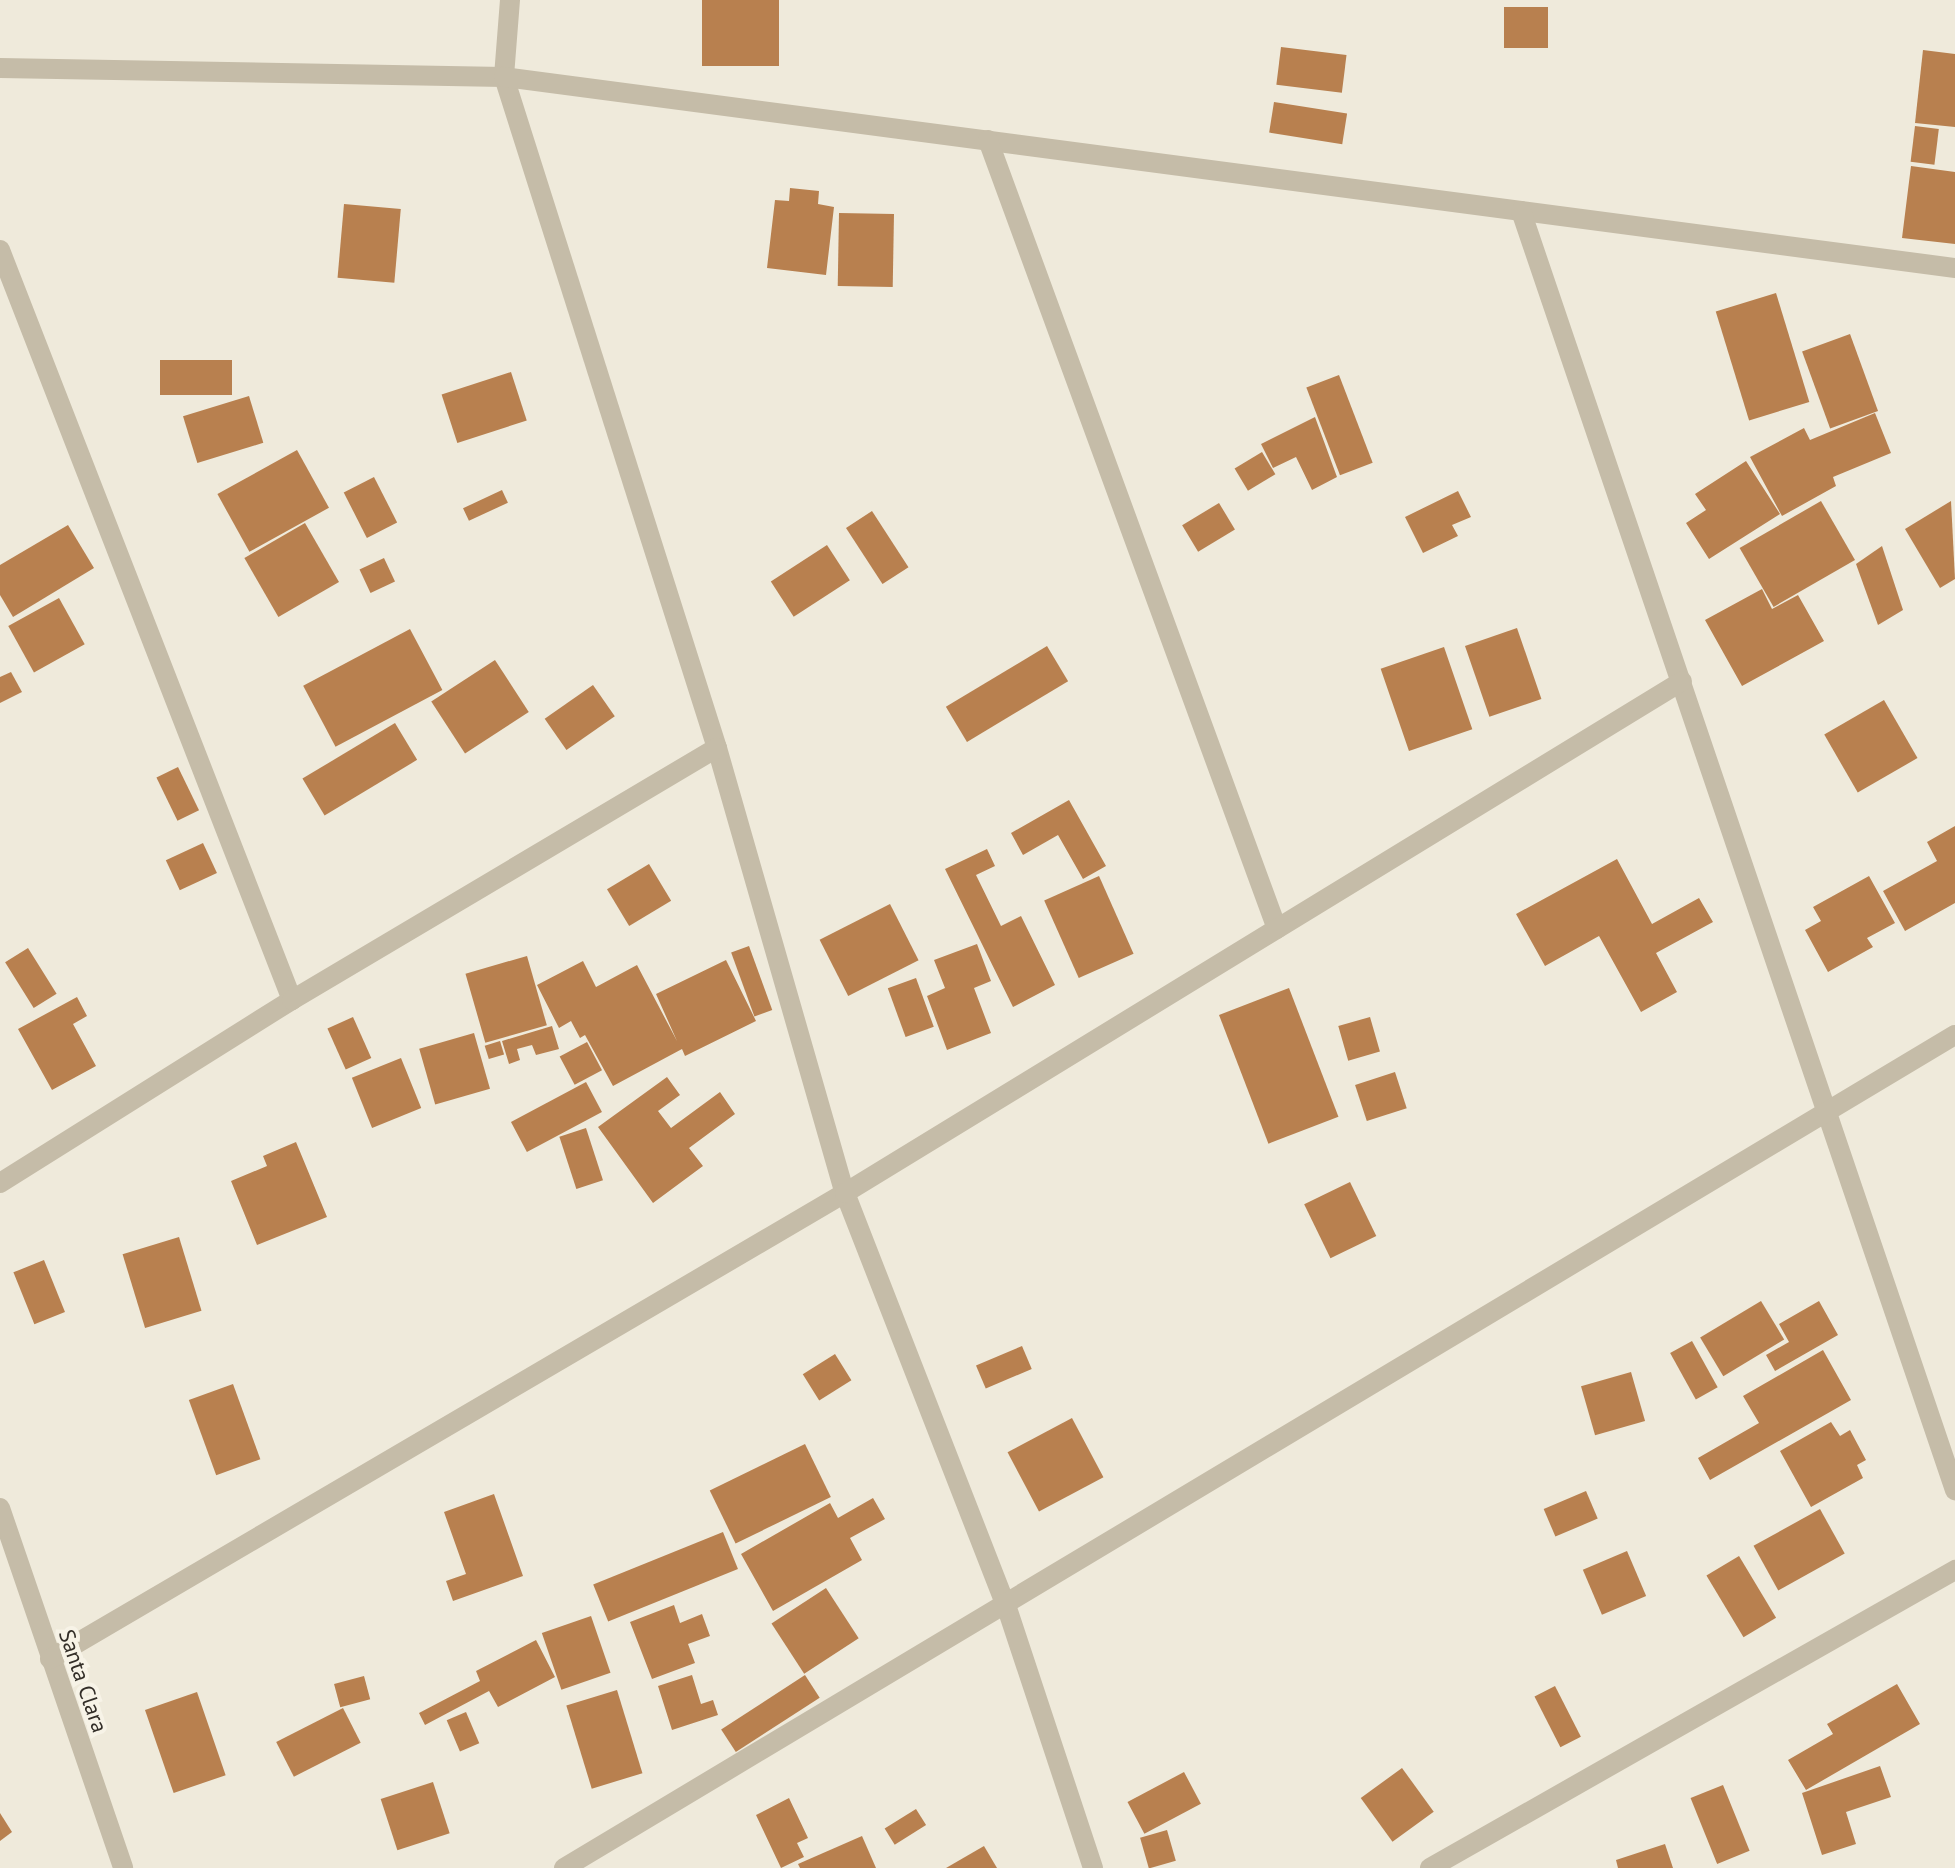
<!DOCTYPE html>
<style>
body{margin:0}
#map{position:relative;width:1955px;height:1868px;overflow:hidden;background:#efeadb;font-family:"PT Sans",sans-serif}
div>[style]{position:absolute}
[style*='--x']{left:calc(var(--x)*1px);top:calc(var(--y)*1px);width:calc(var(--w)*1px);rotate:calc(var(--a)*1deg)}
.building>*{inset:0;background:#b8804f;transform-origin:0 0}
.minor>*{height:20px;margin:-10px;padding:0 10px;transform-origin:10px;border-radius:10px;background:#c5bca8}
span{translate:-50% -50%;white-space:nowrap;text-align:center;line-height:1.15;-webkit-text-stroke:8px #f7f3e7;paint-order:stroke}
.street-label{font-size:22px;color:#332e28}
</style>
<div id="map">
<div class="building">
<i style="left:702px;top:0;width:77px;height:66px"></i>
<i style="left:1504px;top:7px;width:44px;height:41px"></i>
<i style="left:1281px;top:47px;width:66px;height:38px;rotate:7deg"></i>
<i style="clip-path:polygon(1923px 50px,1955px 54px,1955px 127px,1915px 123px)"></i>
<i style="left:1274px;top:102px;width:74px;height:31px;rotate:9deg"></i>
<i style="left:1915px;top:126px;width:24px;height:36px;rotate:7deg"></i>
<i style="clip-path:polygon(1911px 166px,1955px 172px,1955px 244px,1902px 238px)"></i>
<i style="clip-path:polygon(790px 188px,819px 191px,818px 204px,834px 207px,826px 275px,767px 268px,775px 200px,789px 201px)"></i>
<i style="left:344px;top:204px;width:57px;height:74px;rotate:5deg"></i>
<i style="left:839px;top:213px;width:55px;height:73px;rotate:1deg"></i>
<i style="left:1776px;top:293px;width:114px;height:63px;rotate:73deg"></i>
<i style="left:1850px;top:334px;width:82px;height:51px;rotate:70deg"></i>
<i style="left:232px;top:360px;width:35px;height:72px;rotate:90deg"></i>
<i style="left:511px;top:372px;width:51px;height:73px;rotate:72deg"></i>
<i style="left:1339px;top:375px;width:94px;height:35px;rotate:69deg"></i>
<i style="left:249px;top:396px;width:49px;height:69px;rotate:73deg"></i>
<i style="clip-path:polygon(1875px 413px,1891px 453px,1833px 477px,1836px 486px,1782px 516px,1750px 457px,1804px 428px,1810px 440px)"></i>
<i style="clip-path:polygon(1315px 417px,1337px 477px,1312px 490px,1296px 457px,1273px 468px,1261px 444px)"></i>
<i style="left:297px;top:450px;width:66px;height:91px;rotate:61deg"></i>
<i style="left:1262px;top:452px;width:26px;height:32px;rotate:59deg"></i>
<i style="clip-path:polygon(1746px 461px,1780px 514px,1709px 559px,1686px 523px,1706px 510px,1695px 494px)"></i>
<i style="left:374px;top:477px;width:51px;height:34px;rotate:63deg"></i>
<i style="left:502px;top:490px;width:14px;height:43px;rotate:65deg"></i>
<i style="clip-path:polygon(1458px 491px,1471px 517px,1452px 525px,1458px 536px,1423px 553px,1405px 517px)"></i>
<i style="left:1821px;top:501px;width:68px;height:94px;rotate:60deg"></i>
<i style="clip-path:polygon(1951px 501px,1955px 579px,1940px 588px,1905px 529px)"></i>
<i style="left:1219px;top:503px;width:31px;height:43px;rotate:59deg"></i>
<i style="left:872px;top:511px;width:67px;height:31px;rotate:57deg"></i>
<i style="left:305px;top:523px;width:68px;height:70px;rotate:60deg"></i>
<i style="clip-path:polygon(68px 525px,94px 568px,13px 617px,0 595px,0 565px)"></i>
<i style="left:827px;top:545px;width:42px;height:67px;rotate:57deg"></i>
<i style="clip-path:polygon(1882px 546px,1903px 610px,1878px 625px,1856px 564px)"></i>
<i style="left:384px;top:558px;width:26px;height:27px;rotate:65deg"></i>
<i style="clip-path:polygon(1762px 589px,1772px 609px,1798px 595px,1824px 641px,1742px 686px,1705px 620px)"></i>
<i style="left:59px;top:598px;width:53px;height:58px;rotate:61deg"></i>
<i style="left:1517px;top:628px;width:75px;height:55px;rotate:71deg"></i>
<i style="left:410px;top:629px;width:69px;height:121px;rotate:62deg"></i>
<i style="left:1047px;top:646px;width:41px;height:118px;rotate:59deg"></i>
<i style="left:1444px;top:647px;width:87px;height:67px;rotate:71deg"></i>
<i style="left:495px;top:660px;width:62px;height:76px;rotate:57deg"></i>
<i style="clip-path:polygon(11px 672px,22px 692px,0 703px,0 677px)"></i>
<i style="left:593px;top:685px;width:38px;height:59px;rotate:55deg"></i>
<i style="left:1884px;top:700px;width:67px;height:69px;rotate:60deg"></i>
<i style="left:395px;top:723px;width:43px;height:108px;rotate:59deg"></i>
<i style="left:178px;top:767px;width:48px;height:24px;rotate:64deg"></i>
<i style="clip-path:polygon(1069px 800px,1106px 866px,1083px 879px,1058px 835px,1023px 855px,1011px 833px)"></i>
<i style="clip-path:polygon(1955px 826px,1955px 903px,1905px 931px,1883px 891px,1937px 861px,1927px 842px)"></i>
<i style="left:203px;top:843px;width:33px;height:41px;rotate:65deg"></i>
<i style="clip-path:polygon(987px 849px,995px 866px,976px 875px,1001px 926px,1021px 916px,1055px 985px,1013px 1007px,945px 869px)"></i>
<i style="clip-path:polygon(1617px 859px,1652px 924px,1699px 898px,1713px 922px,1656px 953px,1677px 992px,1641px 1012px,1599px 936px,1545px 966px,1516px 914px)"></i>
<i style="left:649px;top:864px;width:43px;height:49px;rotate:59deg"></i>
<i style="left:1099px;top:876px;width:85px;height:60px;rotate:66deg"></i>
<i style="clip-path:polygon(1869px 876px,1895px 923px,1867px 938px,1873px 947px,1828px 972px,1805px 930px,1821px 921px,1813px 907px)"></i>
<i style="left:890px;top:904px;width:63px;height:79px;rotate:63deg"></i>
<i style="clip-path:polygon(977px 944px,991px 981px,974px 988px,991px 1033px,947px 1050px,927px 996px,945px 988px,934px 960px)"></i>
<i style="left:749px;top:946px;width:68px;height:19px;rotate:70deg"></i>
<i style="left:28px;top:948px;width:54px;height:27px;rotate:58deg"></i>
<i style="left:527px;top:956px;width:72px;height:64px;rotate:74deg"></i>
<i style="clip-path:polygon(726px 960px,756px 1021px,685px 1056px,682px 1049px,613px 1086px,585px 1035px,580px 1038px,571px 1021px,559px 1028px,537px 985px,583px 961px,596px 987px,637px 965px,677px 1041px,656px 994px)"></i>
<i style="left:916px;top:978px;width:52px;height:30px;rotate:70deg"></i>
<i style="left:1289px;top:988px;width:138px;height:75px;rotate:69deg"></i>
<i style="clip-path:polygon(77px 997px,87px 1016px,73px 1024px,96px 1066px,52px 1090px,18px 1029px)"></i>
<i style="left:353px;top:1017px;width:45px;height:28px;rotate:66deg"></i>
<i style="left:1370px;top:1017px;width:36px;height:33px;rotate:74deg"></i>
<i style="clip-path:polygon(552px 1026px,559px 1049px,536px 1055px,532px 1045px,517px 1049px,520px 1060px,509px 1064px,502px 1041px)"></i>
<i style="left:474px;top:1033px;width:58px;height:57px;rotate:74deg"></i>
<i style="left:500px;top:1041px;width:14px;height:16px;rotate:73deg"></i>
<i style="left:587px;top:1042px;width:32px;height:31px;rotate:62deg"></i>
<i style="left:401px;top:1058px;width:54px;height:53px;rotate:68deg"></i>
<i style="left:1395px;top:1072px;width:38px;height:42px;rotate:72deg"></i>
<i style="clip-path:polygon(667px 1077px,680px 1095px,658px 1111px,671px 1128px,720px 1092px,735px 1114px,689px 1148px,703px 1166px,653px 1203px,598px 1127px)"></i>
<i style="left:586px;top:1082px;width:34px;height:85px;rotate:62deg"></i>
<i style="left:586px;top:1128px;width:55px;height:28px;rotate:72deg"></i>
<i style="clip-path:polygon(296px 1142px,327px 1217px,257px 1245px,231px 1181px,267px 1166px,263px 1156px)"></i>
<i style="left:1350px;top:1182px;width:60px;height:51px;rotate:64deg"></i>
<i style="left:179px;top:1237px;width:77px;height:59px;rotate:73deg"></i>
<i style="left:44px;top:1260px;width:56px;height:33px;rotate:68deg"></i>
<i style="left:1761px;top:1301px;width:45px;height:71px;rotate:59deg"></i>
<i style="clip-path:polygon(1819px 1301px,1838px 1335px,1775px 1371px,1766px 1355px,1789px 1342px,1779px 1324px)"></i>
<i style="left:1692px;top:1341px;width:53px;height:25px;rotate:61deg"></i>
<i style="left:1022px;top:1346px;width:25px;height:50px;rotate:67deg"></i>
<i style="clip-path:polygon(1823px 1350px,1851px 1400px,1710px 1480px,1698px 1458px,1759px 1423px,1743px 1396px)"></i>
<i style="left:835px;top:1354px;width:31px;height:38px;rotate:58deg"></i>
<i style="left:1631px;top:1372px;width:51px;height:52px;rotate:74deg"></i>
<i style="left:233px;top:1384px;width:80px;height:47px;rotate:70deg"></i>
<i style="left:1072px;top:1418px;width:67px;height:73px;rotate:62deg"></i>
<i style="clip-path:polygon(1831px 1422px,1840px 1436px,1850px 1430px,1866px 1460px,1857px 1465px,1863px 1478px,1811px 1507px,1780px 1451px)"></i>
<i style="left:805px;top:1444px;width:59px;height:106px;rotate:64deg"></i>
<i style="left:1586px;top:1491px;width:30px;height:46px;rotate:67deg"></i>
<i style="clip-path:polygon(494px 1494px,523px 1576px,453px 1601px,446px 1581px,466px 1574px,444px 1512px)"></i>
<i style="clip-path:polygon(873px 1498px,885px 1519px,850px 1538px,862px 1560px,773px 1611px,741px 1554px,830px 1503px,838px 1518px)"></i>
<i style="left:1820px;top:1509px;width:51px;height:76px;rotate:61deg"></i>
<i style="left:723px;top:1532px;width:40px;height:140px;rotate:68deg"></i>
<i style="left:1627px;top:1551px;width:49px;height:48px;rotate:67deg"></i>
<i style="left:1739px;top:1556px;width:72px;height:38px;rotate:59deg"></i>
<i style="left:826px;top:1588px;width:60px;height:65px;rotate:57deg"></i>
<i style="clip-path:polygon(674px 1605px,680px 1623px,702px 1614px,710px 1636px,688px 1644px,695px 1663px,652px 1679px,630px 1622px)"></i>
<i style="left:591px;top:1616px;width:60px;height:52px;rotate:71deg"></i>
<i style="clip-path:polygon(536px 1640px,555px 1677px,498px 1707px,489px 1691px,425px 1725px,419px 1713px,480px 1681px,476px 1671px)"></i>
<i style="clip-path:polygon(692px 1675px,701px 1704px,713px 1700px,718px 1715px,672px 1730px,658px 1686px)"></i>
<i style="left:805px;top:1675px;width:27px;height:100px;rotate:57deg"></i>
<i style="left:364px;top:1676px;width:24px;height:31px;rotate:75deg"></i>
<i style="clip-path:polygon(1897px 1684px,1920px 1724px,1806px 1790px,1788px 1760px,1833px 1734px,1827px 1724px)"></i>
<i style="left:1555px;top:1686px;width:57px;height:23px;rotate:63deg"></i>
<i style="left:617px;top:1690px;width:87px;height:53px;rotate:73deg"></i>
<i style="left:197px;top:1692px;width:88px;height:55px;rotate:71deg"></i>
<i style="left:343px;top:1708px;width:39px;height:75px;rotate:63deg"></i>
<i style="left:466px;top:1712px;width:34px;height:21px;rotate:67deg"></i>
<i style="clip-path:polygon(1880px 1766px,1891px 1797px,1846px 1812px,1856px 1844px,1822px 1855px,1802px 1793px)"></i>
<i style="left:1402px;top:1768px;width:54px;height:51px;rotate:54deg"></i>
<i style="left:1184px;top:1772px;width:36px;height:64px;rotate:62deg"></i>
<i style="left:433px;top:1782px;width:54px;height:55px;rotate:72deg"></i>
<i style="left:1723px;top:1785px;width:71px;height:35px;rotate:68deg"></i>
<i style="clip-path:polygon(789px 1798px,808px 1838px,797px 1843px,804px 1857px,781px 1868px,756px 1815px)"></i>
<i style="left:916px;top:1809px;width:19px;height:37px;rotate:58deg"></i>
<i style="clip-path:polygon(0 1813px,12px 1832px,0 1841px)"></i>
<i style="left:1167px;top:1830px;width:32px;height:28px;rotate:74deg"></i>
<i style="clip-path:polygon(862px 1836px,876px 1868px,800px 1868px,798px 1864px)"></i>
<i style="clip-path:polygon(1665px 1844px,1673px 1868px,1618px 1868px,1616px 1860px)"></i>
<i style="clip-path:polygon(984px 1846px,997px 1868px,946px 1868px)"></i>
</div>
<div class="minor">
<i style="--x:510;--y:0;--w:77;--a:94.5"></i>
<i style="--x:504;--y:77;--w:704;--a:72.39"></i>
<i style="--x:717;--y:748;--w:463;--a:74"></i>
<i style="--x:845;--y:1193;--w:442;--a:68.7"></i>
<i style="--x:1006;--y:1605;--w:277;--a:71.7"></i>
<i style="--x:0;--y:68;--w:504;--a:1.02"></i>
<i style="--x:504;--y:77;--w:1464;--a:7.5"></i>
<i style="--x:988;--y:140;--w:840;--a:69.88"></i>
<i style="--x:1521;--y:211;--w:1351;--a:71.26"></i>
<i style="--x:0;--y:250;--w:805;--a:68.73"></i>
<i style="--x:0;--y:1183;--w:345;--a:-32.1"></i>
<i style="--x:292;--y:1000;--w:494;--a:-30.7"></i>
<i style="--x:0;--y:1508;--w:380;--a:71.1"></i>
<i style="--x:50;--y:1659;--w:922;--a:-30.38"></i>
<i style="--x:845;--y:1193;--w:981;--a:-31.45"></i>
<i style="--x:564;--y:1868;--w:1621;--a:-30.92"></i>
<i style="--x:1430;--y:1868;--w:604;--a:-29.58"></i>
</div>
<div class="street-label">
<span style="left:83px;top:1681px;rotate:71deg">Santa Clara</span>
</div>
</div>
